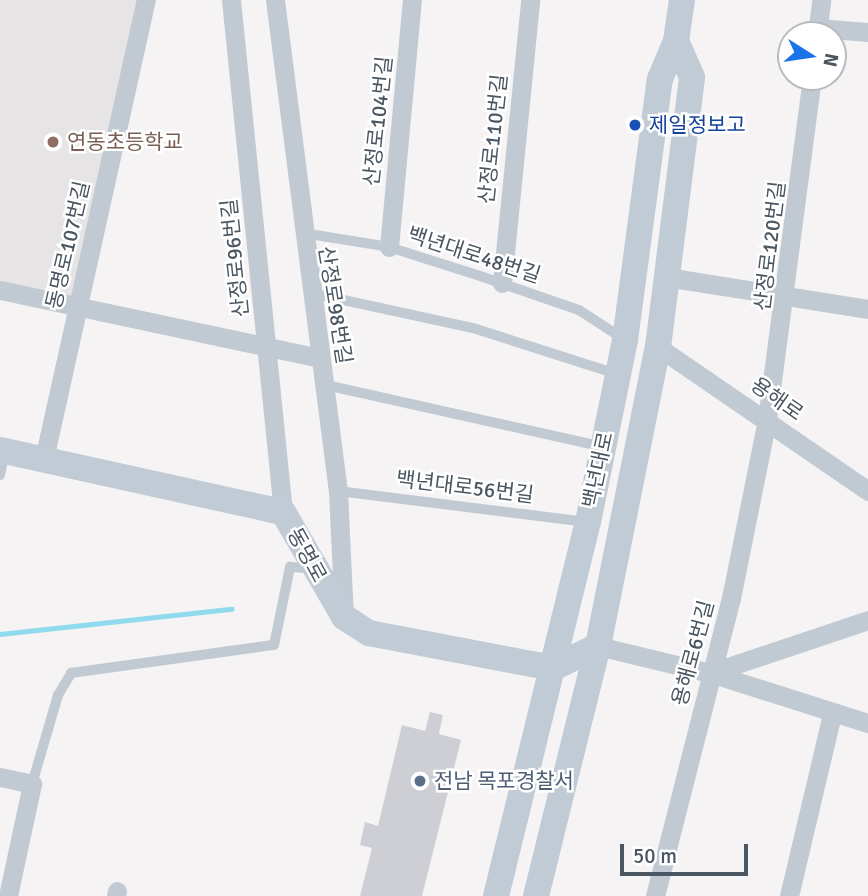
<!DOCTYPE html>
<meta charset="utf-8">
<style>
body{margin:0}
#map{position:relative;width:868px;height:896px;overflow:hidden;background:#f5f3f3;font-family:Signika,"Noto Sans KR",sans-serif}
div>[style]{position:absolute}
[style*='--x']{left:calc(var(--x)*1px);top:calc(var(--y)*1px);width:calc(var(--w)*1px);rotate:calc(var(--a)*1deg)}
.education>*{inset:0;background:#e6e4e5}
.stream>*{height:5px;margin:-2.5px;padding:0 2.5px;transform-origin:2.5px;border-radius:2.5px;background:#90daee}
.building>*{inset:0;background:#cdcfd5}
.lane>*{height:10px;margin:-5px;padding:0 5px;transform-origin:5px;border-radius:5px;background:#c1cad2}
.street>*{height:19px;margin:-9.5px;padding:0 9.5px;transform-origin:9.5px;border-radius:9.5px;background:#c1cad2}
.secondary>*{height:26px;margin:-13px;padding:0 13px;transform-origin:13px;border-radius:13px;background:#c1cbd6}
.dots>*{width:19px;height:19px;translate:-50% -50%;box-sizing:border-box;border:4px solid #fff;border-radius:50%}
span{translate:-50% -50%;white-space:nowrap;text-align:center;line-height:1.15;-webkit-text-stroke:5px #fff;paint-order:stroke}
.street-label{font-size:21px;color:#4a5661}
.transit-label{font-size:21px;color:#164399}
.left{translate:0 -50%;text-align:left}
.education-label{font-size:21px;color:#785e54}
.service-label{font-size:21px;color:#4e5e75}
.north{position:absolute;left:777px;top:21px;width:70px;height:70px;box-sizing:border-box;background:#fff;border:2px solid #b7bbc0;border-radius:50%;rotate:102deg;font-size:19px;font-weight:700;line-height:28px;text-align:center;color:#4a5661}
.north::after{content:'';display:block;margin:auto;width:24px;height:32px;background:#1a73e8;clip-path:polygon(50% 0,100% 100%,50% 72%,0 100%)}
.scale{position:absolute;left:620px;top:844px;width:128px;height:32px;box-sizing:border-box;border:4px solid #4a5661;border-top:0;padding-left:9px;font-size:21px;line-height:24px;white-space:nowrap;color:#4a5661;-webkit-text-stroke:5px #fff;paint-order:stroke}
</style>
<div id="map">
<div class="education">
<i style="clip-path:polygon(0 0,138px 0,71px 300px,0 284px)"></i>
</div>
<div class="stream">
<i style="--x:0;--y:634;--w:233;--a:-6.2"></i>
</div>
<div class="building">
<i style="clip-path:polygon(430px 712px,443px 715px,439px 734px,461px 740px,422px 896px,360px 896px,372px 848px,360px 845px,365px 822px,378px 826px,402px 725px,425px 731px)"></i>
</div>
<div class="lane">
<i style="--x:303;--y:233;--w:87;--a:9.2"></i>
<i style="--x:389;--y:247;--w:99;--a:17.7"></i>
<i style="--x:483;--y:277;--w:102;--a:19"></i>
<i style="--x:579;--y:310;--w:51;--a:33.1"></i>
<i style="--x:311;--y:293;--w:166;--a:12.2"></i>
<i style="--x:473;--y:328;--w:151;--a:17.7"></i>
<i style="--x:326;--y:385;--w:284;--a:12.6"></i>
<i style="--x:0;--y:475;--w:25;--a:-78"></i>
<i style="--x:338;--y:491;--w:251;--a:7.1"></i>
<i style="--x:32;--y:784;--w:93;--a:-73.7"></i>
<i style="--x:58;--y:695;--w:26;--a:-59"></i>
<i style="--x:71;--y:673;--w:205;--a:-7.9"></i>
<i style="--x:274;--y:645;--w:80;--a:-78.4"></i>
<i style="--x:290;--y:567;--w:22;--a:3"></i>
</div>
<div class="street">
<i style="--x:231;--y:0;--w:515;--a:84.2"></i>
<i style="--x:275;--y:0;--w:495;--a:82.7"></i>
<i style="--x:338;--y:491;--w:126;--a:87.3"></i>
<i style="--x:818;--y:28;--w:50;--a:4.6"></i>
<i style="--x:817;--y:35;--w:35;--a:-83"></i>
<i style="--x:389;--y:247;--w:248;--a:-84.7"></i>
<i style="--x:666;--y:277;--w:205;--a:9"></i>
<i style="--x:502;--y:283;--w:284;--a:-84.3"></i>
<i style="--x:0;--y:290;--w:326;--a:12"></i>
<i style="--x:658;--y:347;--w:255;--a:34.4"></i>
<i style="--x:44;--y:459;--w:470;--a:-77.5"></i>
<i style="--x:598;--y:646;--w:115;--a:13.6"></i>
<i style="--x:710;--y:673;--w:166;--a:17.6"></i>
<i style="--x:710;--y:673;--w:167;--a:-18.5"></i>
<i style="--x:0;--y:777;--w:33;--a:12"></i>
<i style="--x:32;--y:784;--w:115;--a:102.1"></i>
<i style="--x:116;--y:896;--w:5;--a:-79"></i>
<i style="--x:655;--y:896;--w:308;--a:-75.7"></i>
<i style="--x:731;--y:598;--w:183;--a:-78.6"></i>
<i style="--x:767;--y:419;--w:345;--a:-82.5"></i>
<i style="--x:789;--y:896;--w:187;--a:-76.7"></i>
</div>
<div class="secondary">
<i style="--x:0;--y:450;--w:290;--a:12.4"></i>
<i style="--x:283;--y:512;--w:121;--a:59.8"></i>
<i style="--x:344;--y:617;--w:30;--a:33"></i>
<i style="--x:369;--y:633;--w:187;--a:10.8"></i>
<i style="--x:553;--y:668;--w:50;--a:-26.1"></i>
<i style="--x:496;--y:896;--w:385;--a:-76.2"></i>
<i style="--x:588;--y:522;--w:186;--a:-78.5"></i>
<i style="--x:625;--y:340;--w:263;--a:-82.4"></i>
<i style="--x:660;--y:79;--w:41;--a:-67.2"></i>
<i style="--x:676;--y:41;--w:41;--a:-81.7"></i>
<i style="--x:536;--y:896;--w:258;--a:-76.1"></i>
<i style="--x:598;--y:646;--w:305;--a:-78.7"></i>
<i style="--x:658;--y:347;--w:272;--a:-82.8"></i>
<i style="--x:692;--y:77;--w:39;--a:-114"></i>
</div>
<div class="dots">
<i style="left:635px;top:125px;background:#1a4fb4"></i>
<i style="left:53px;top:142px;background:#8d6e63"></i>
<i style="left:420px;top:781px;background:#5c6f8a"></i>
</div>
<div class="street-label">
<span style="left:378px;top:121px;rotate:-84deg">산정로104번길</span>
<span style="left:493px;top:139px;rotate:-84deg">산정로110번길</span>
<span style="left:68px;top:245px;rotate:-77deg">동명로107번길</span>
<span style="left:770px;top:246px;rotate:-83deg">산정로120번길</span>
<span style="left:474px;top:255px;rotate:18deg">백년대로48번길</span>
<span style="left:235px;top:258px;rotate:-96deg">산정로96번길</span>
<span style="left:335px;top:305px;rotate:81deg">산정로98번길</span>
<span style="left:777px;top:399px;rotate:35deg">용해로</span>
<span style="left:598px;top:470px;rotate:-78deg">백년대로</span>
<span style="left:465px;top:487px;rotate:7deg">백년대로56번길</span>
<span style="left:307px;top:555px;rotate:61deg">동명로</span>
<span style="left:693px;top:653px;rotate:-75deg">용해로6번길</span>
</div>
<div class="transit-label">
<span class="left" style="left:649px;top:125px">제일정보고</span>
</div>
<div class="education-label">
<span class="left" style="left:67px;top:142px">연동초등학교</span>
</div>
<div class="service-label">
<span class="left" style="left:434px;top:781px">전남 목포경찰서</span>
</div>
<div class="north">N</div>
<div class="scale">50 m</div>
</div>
